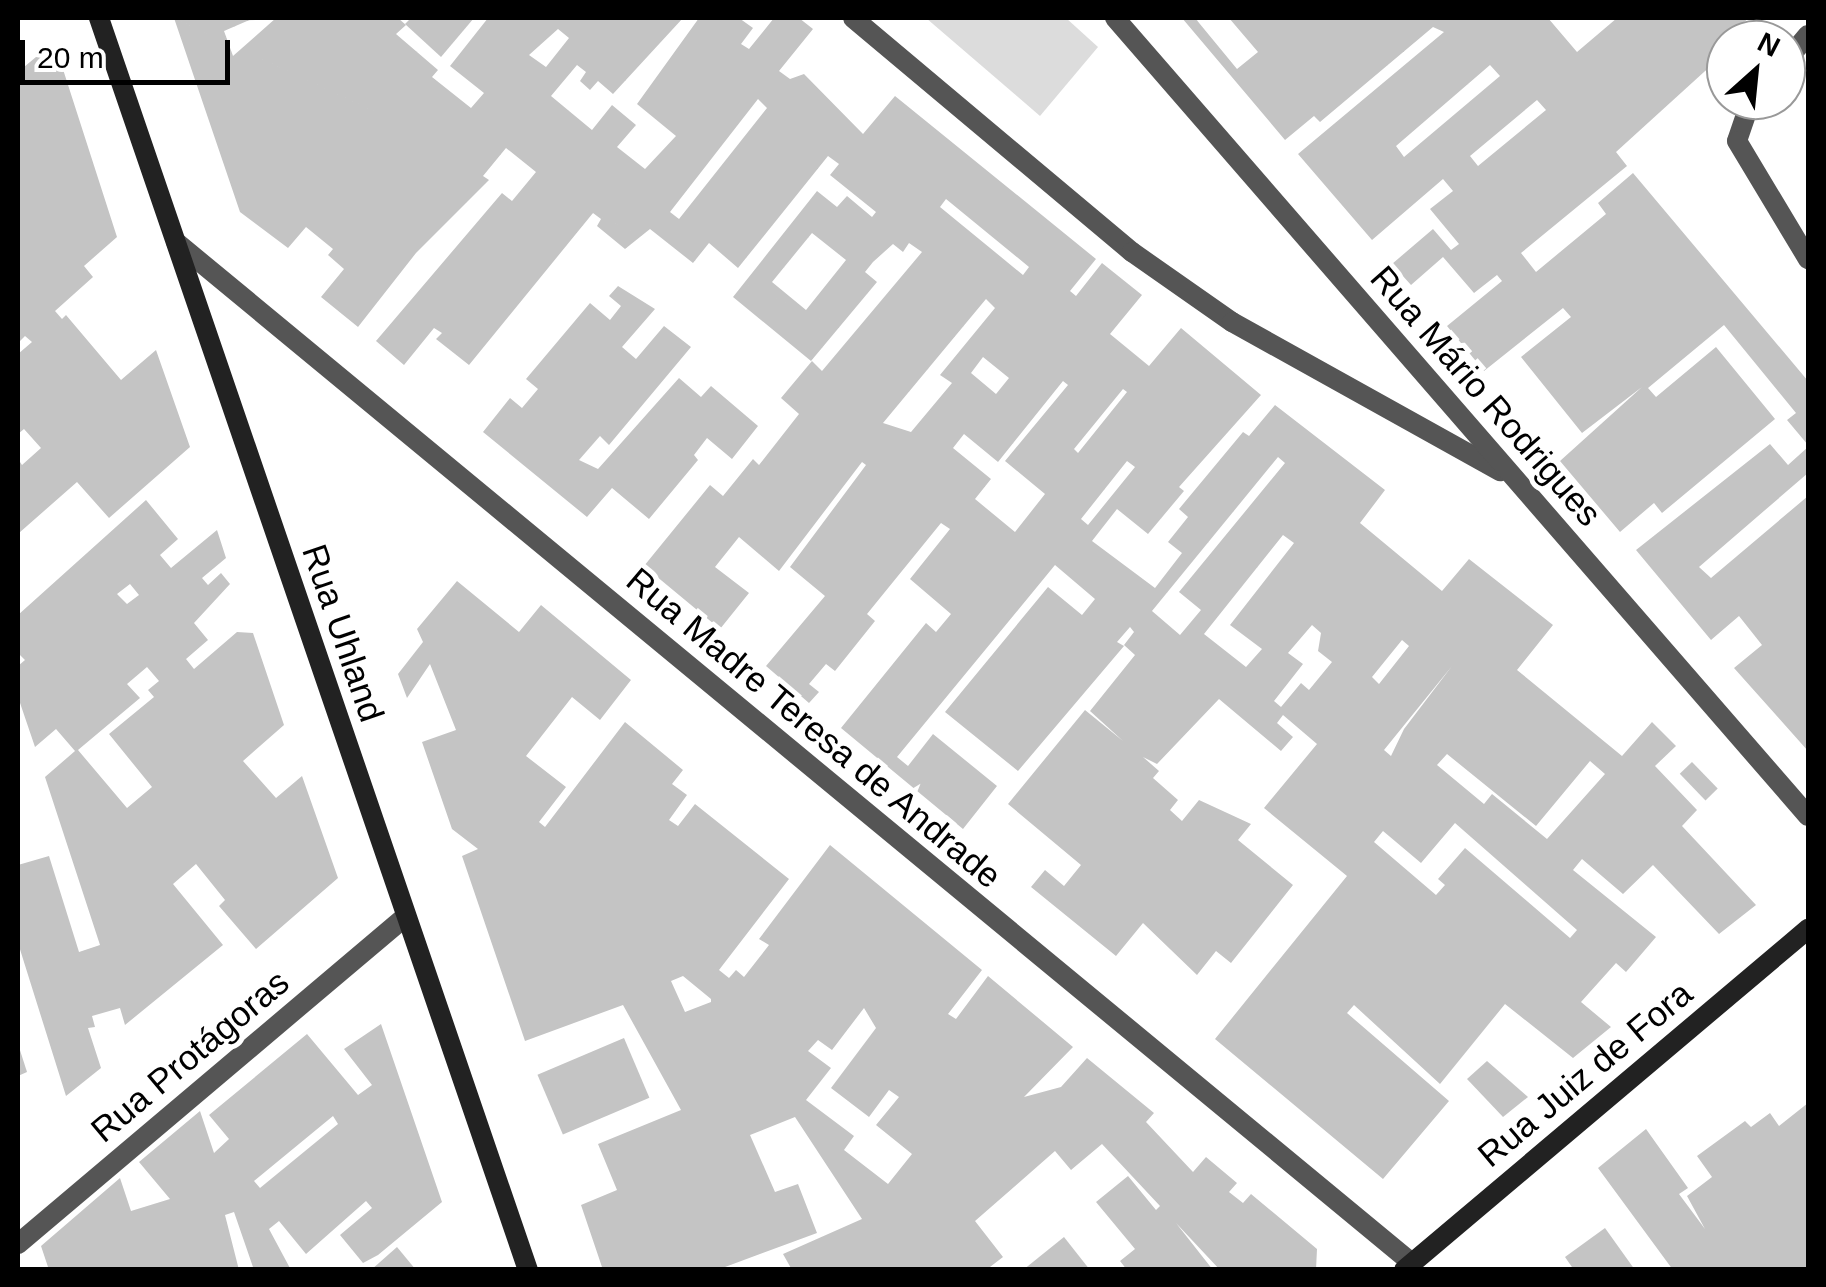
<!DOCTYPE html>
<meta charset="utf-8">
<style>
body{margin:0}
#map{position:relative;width:1826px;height:1287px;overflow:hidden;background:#fff;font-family:Arial,sans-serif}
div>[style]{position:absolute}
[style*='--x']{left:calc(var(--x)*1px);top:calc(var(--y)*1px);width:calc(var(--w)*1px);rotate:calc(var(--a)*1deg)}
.green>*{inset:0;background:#dcdcdc}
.building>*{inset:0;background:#c4c4c4;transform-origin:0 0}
.street>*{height:20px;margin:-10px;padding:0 10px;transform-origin:10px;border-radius:10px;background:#555}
.secondary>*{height:20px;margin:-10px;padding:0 10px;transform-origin:10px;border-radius:10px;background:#222}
span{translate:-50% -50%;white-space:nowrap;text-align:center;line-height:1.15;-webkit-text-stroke:10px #fff;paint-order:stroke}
.street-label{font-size:35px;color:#000}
.frame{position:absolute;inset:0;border:20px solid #000;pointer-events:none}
.north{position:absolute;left:1706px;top:20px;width:100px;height:100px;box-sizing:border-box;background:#fff;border:2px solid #999;border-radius:50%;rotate:27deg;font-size:28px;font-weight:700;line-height:40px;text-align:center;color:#000}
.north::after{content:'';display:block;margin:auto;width:35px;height:45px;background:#000;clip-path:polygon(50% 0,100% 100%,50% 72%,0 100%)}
.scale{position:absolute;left:20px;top:40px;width:210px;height:45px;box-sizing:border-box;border:5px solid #000;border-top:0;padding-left:12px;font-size:30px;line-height:35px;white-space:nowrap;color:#000;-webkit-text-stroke:8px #fff;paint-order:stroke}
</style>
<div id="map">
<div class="green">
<i style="clip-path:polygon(926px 18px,1066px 18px,1098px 47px,1040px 116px)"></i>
</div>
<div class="building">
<i style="clip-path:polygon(evenodd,174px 18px,254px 18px,224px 31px,233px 56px,276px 18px,398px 18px,406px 25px,396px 34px,438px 70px,432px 77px,471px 108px,484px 93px,450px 66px,488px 18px,683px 18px,613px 94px,598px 81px,590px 90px,580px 81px,586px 72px,577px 65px,551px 96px,592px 130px,612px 105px,636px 125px,617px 147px,645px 169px,676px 136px,637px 104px,699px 18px,739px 18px,753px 28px,741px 44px,749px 49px,774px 18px,799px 18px,813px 29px,779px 71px,790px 79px,804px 74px,863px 134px,895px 96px,1096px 259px,1070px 291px,1076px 296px,1102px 263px,1142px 295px,1110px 334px,1149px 366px,1181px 328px,1261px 395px,1179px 487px,1184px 491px,1148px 534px,1117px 509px,1092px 541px,1155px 588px,1182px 553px,1168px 542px,1188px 517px,1179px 509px,1243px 432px,1249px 436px,1275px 405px,1385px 490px,1360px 523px,1442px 591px,1469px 559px,1553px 625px,1517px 670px,1622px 756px,1652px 722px,1676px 746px,1655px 766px,1697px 810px,1682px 826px,1756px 905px,1719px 934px,1653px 865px,1623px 894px,1582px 859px,1573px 870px,1656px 937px,1626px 972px,1616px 963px,1581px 1002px,1611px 1027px,1573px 1058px,1505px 1004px,1440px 1084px,1354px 1005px,1347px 1013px,1449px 1101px,1383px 1179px,1215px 1039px,1347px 876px,1264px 808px,1317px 744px,1283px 715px,1277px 723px,1293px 737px,1281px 751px,1219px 699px,1157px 764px,1143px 757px,1159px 771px,1153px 778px,1178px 800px,1170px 810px,1182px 821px,1199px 800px,1251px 824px,1238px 840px,1293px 885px,1231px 963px,1216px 951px,1197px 975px,1143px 923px,1116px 956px,1031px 887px,1045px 870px,1064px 886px,1081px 865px,1008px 804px,1085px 710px,1123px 741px,1090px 711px,1135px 655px,1124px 645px,1134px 632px,1130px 627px,1117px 642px,1124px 646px,1018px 771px,945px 712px,1048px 587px,1082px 615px,1095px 599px,1055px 565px,897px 757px,908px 766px,933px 734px,997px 786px,963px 829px,841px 728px,926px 623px,936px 632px,951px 614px,910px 579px,950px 529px,941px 523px,867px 614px,875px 621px,835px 671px,826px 664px,809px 684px,819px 692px,809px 703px,766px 666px,825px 596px,790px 567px,866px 465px,862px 462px,779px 571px,739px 537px,715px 567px,749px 593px,720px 629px,644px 566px,710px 485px,723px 496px,753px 459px,759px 465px,799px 414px,781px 398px,812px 361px,822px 371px,922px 252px,909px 243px,903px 252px,893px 244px,873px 262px,865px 272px,877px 282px,811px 361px,733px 297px,817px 191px,837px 207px,847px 196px,872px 217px,876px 212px,830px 175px,839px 164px,828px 156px,738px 268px,709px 243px,693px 263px,650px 229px,625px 249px,597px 226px,601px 219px,593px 213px,469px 365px,436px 339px,442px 333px,434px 328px,404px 365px,376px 341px,502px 193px,512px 201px,536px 172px,506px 148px,483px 176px,489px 180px,416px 253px,358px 327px,321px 297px,344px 269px,328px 255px,333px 249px,306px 227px,288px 248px,240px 212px,174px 18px,558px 29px,569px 38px,546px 67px,529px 55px,558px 29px,174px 18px,758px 99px,767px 108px,679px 219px,670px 212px,758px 99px,174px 18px,946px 199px,1029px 267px,1023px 275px,940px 207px,946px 199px,174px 18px,812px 233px,846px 260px,806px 310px,772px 282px,812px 233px,174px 18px,986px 299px,995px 308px,940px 375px,952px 383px,911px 432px,883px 423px,986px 299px,174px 18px,983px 357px,1009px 378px,996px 394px,971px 373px,983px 357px,174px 18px,1063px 381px,1068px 385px,1005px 461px,1045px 494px,1015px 532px,975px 499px,991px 479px,953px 448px,964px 434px,998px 462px,1063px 381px,174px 18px,1123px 389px,1127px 392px,1078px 453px,1074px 449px,1123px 389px,174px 18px,1278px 457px,1285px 463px,1179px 592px,1201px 610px,1180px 635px,1152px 611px,1278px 457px,174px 18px,1127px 461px,1135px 467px,1088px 525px,1081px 519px,1127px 461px,174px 18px,1283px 535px,1294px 543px,1230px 625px,1262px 649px,1246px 667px,1204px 634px,1283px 535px,174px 18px,1312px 625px,1321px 633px,1318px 651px,1332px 662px,1309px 690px,1301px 683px,1281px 707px,1274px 701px,1303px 664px,1288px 653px,1312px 625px,174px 18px,1402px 640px,1409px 646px,1379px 684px,1372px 677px,1402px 640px,174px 18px,1452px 666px,1404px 729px,1391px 756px,1384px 750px,1452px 666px,174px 18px,1447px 754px,1536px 826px,1590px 761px,1605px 774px,1547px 839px,1492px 794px,1484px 804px,1437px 765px,1447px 754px,174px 18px,1455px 823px,1577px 930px,1570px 938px,1465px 848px,1438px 879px,1445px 885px,1436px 895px,1374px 842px,1383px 831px,1421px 863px,1455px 823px)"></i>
<i style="clip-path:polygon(411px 18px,474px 18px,441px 57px,405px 24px)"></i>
<i style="clip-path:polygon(evenodd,1182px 18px,1195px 18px,1237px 69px,1258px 52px,1229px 18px,1548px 18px,1577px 52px,1617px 18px,1749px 18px,1719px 43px,1726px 52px,1616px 152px,1627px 166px,1521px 253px,1536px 272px,1606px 214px,1598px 203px,1633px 173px,1808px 381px,1808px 445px,1787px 420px,1796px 413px,1724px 325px,1648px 388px,1656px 397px,1716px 347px,1775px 419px,1662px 513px,1654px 503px,1620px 532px,1560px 461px,1642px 387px,1582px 433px,1521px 357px,1571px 317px,1563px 308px,1484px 371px,1447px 326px,1502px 281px,1497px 275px,1474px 293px,1443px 257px,1411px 285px,1392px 264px,1433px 229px,1451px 250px,1459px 244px,1430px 209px,1453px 191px,1443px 179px,1372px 240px,1298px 154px,1444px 32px,1433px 27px,1320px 122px,1314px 116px,1285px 140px,1182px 18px,1490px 65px,1500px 76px,1404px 157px,1396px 146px,1490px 65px,1182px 18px,1537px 100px,1546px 110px,1478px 166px,1470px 156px,1537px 100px)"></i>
<i style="clip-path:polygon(36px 57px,60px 60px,117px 237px,84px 266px,93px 277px,55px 311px,62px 319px,66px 315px,121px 380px,156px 350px,190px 447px,109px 518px,77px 482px,19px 533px,18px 459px,22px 465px,41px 448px,24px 429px,18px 434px,18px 354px,32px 342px,25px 336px,18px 343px,18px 72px)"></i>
<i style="clip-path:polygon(618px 286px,655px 309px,622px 347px,636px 359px,664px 326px,691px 347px,609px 445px,600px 436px,579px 460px,598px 469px,679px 378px,701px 397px,711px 386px,758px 426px,732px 459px,707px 438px,694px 455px,698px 460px,649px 519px,612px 488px,587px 517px,483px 432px,510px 398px,522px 408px,538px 389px,526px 379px,590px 303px,610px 320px,621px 306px,609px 296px)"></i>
<i style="clip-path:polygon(1770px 444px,1788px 465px,1808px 447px,1808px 473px,1699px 567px,1711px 578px,1808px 496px,1808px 751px,1734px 668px,1762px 645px,1739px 616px,1711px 640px,1636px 550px)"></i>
<i style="clip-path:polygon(evenodd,146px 500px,178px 539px,160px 555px,171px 568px,217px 530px,226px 558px,202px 578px,208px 585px,221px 573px,230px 584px,194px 623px,208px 640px,186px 659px,194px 669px,237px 632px,253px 633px,284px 725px,243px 761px,276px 798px,302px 776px,338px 878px,256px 949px,219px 906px,225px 900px,196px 864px,173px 884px,223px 945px,125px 1025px,120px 1008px,92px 1016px,95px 1027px,88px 1028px,101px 1068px,66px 1096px,18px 943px,18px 865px,49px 856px,79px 952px,100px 945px,45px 777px,75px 751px,56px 729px,35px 747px,18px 697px,18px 666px,25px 660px,18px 653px,18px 615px,146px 500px,130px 584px,139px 595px,127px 604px,117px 594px,130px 584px,146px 500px,147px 667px,159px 681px,148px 690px,154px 697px,109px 734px,152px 787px,127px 808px,78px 750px,140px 698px,127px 684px,147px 667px)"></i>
<i style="clip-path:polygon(evenodd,457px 581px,519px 632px,541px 605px,631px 680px,600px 720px,572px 697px,526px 756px,566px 787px,539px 822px,545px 827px,625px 722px,683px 770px,672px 784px,687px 795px,669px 820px,678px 826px,695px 804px,789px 879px,719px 970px,729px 978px,736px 970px,744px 977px,769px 945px,759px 939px,830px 845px,982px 970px,948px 1014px,956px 1019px,988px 976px,1073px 1047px,1024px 1097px,1061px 1087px,1087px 1058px,1154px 1113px,1146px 1122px,1193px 1172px,1206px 1157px,1237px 1183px,1229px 1192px,1243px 1203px,1251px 1194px,1317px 1249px,1316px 1270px,1220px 1270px,1176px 1223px,1213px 1270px,1127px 1270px,1120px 1261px,1135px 1249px,1096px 1202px,1128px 1176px,1156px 1210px,1160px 1206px,1102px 1144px,1071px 1170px,1055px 1151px,975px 1221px,1003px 1257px,986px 1270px,792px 1270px,783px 1254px,862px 1219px,795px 1117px,750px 1135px,775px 1192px,798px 1184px,817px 1233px,717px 1270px,603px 1270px,581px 1205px,617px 1190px,598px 1144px,681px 1110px,623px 1005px,525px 1041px,462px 856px,478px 849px,452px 829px,422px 742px,456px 730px,430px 664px,407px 698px,398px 674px,423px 642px,417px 629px,457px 581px,683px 976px,711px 999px,711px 1002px,685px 1012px,671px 981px,683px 976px,457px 581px,864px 1008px,876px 1028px,831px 1088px,869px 1117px,889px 1090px,899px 1097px,876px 1125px,912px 1154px,888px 1184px,844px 1150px,854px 1136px,806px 1100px,831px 1068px,808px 1051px,818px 1040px,832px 1050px,864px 1008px)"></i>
<i style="left:1692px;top:762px;width:37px;height:17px;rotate:46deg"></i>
<i style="clip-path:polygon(evenodd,381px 1024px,442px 1202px,378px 1255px,363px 1263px,340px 1235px,372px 1208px,366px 1201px,306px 1254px,279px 1221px,269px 1229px,291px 1270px,254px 1270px,234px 1212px,225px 1215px,239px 1270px,49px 1270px,41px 1246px,120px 1178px,131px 1211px,170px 1199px,139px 1162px,200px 1111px,214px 1153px,229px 1139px,209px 1115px,307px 1034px,358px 1095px,372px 1085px,344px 1049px,381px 1024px,333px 1116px,338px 1124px,260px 1188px,254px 1181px,333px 1116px)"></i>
<i style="left:624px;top:1038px;width:65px;height:94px;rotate:67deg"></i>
<i style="clip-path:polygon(18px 1044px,27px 1072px,18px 1076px)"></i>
<i style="clip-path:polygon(1487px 1061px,1528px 1097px,1503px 1117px,1467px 1079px)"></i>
<i style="clip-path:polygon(1808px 1103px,1808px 1270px,1673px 1270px,1598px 1168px,1646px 1129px,1688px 1188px,1679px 1194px,1705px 1229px,1687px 1196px,1712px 1177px,1697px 1156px,1745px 1121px,1751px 1127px,1770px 1113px,1779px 1126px)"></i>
<i style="clip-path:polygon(1605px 1228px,1635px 1270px,1574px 1270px,1565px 1257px)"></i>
<i style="clip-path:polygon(1064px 1237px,1090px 1270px,1023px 1270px)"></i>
<i style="clip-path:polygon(397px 1247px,416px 1270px,371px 1270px)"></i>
</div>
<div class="street">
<i style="--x:853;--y:18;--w:364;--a:40"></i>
<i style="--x:1132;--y:252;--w:122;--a:35"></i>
<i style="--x:1232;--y:322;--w:307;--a:29.1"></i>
<i style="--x:1115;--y:18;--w:1057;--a:49.03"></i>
<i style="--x:1786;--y:61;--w:34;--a:-50"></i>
<i style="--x:1751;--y:100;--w:43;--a:108.9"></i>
<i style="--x:1737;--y:141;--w:138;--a:59"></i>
<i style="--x:176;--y:242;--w:1603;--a:39.56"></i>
<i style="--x:18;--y:1244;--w:507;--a:-40.2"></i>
</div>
<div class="secondary">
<i style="--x:99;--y:18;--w:1323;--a:71.09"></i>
<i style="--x:1404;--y:1270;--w:529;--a:-40.17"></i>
</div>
<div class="street-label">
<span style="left:1486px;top:396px;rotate:49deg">Rua Mário Rodrigues</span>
<span style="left:343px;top:633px;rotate:71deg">Rua Uhland</span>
<span style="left:814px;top:728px;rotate:40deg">Rua Madre Teresa de Andrade</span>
<span style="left:190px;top:1056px;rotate:-40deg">Rua Protágoras</span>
<span style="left:1585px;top:1074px;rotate:-40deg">Rua Juiz de Fora</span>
</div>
<div class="frame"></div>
<div class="north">N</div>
<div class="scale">20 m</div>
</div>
